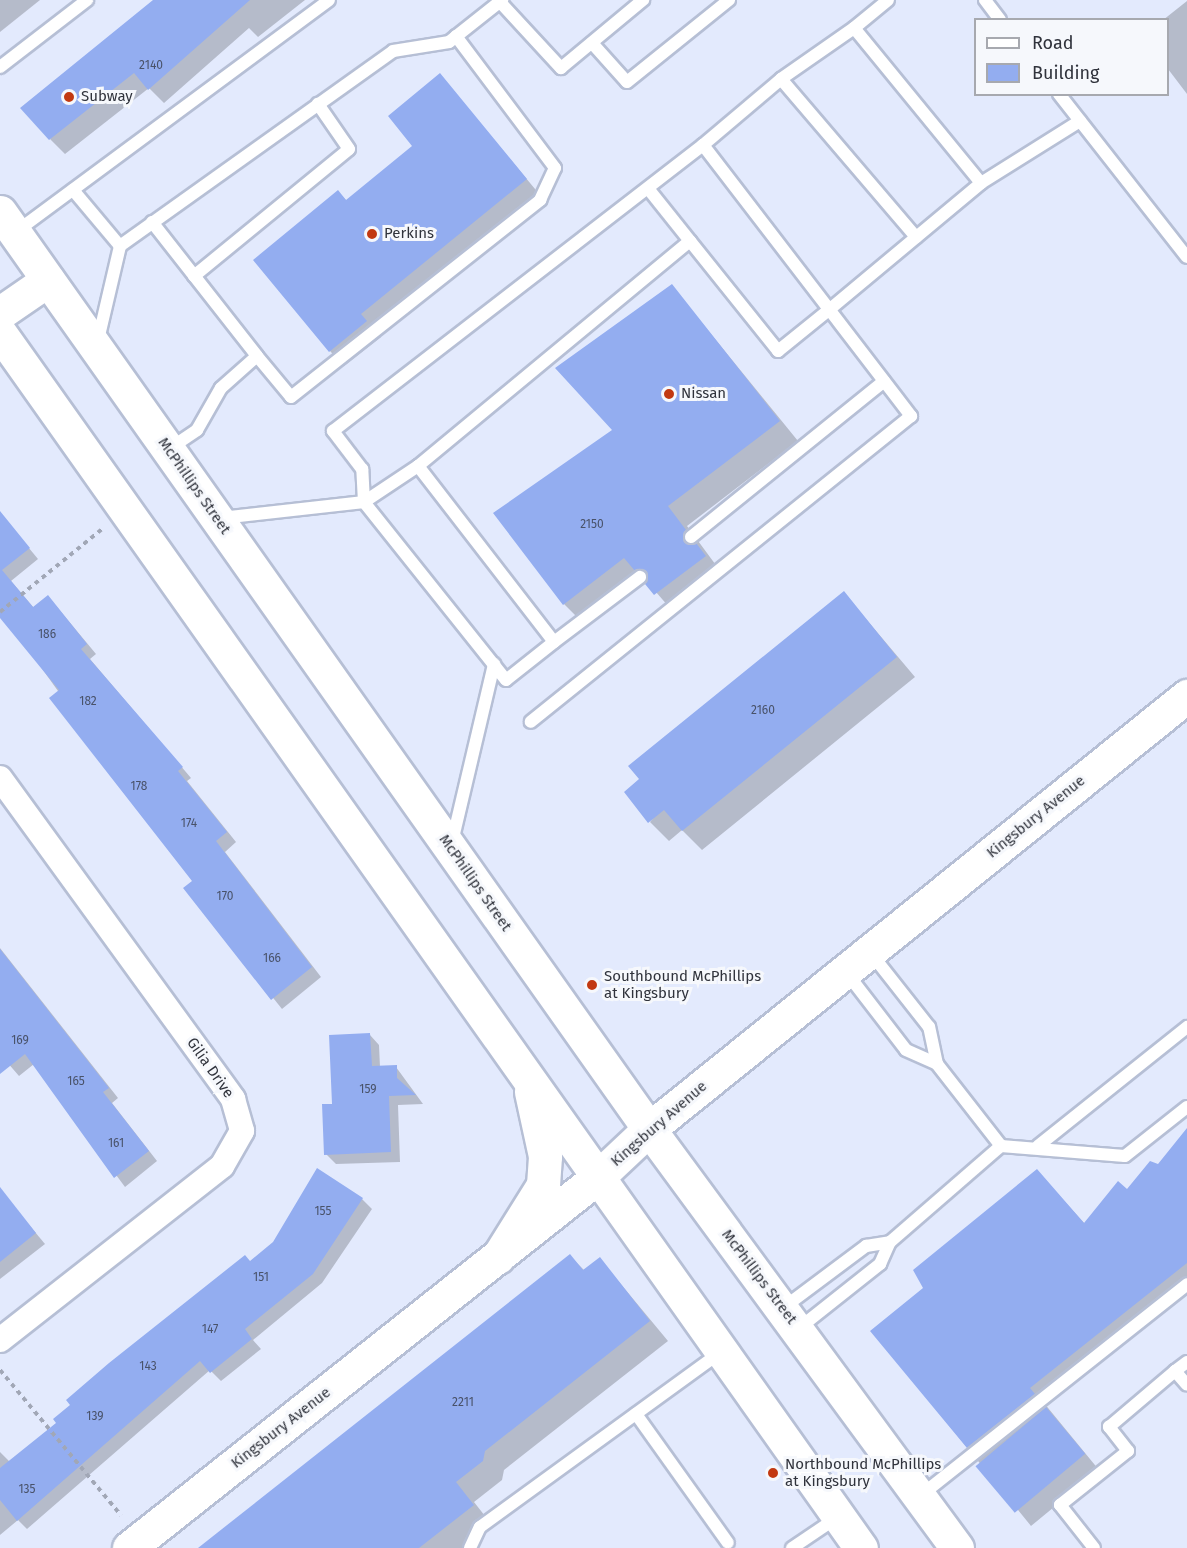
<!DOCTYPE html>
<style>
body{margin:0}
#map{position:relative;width:1187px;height:1548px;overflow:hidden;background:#e3eafd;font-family:"Fira Sans",sans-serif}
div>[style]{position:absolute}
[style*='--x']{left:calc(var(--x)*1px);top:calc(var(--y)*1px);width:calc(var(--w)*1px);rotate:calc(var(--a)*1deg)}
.shadow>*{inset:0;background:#0003}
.building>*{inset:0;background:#93adf0;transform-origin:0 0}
.path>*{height:4px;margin-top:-2px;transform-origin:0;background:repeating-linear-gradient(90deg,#a1a7b6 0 4.5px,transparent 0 9px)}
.roads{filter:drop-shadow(2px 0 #b6bfd5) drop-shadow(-2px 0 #b6bfd5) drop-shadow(0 2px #b6bfd5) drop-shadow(0 -2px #b6bfd5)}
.lane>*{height:12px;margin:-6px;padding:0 6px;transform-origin:6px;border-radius:6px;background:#fff}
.street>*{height:24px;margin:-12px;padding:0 12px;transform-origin:12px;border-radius:12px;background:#fff}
.secondary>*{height:33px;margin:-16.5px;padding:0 16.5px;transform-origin:16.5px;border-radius:16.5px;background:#fff}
.primary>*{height:33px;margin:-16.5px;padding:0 16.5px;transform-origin:16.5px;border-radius:16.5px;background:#fff}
.dots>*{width:16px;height:16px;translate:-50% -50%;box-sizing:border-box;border:3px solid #f6f8fc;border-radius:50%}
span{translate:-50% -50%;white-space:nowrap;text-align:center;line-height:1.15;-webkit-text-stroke:6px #f6f8fc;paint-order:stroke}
.number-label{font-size:12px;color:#495269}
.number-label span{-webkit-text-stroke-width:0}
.poi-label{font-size:15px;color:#30333c}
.left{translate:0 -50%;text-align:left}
.street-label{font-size:15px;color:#30333c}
.legend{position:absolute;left:974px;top:18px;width:195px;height:78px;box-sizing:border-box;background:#f6f8fc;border:2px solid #a7a9af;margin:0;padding:8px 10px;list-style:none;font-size:18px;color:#30333c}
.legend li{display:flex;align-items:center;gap:12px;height:30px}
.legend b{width:30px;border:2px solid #a7a9af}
</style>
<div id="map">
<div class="shadow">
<i style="clip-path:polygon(0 0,40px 0,0 32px)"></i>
<i style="clip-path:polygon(155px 0,305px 0,258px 37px,249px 28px,164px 103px,149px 88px,65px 154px,50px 139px)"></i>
<i style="clip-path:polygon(1187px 1px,1187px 94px,1168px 69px,1168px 20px,1163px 20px)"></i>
<i style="clip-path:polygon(440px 75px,540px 195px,375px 329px,381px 337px,344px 366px,330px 351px,338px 192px,347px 201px,414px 146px)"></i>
<i style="clip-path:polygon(672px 286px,798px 441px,687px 526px,724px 576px,675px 614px,643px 577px,583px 623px,564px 604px,614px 430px)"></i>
<i style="clip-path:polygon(0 513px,38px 559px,11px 581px,34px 608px,57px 607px,96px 654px,90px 659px,191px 778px,187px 781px,236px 842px,225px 852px,321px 977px,282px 1009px,185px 888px,194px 881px,0 610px)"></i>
<i style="clip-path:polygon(844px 593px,915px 677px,702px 850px,682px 830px,669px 841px,650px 822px)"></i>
<i style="clip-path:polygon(0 948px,118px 1098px,112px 1103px,157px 1161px,125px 1187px,34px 1064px,19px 1076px,0 1054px)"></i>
<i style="clip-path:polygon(370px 1035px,379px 1045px,380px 1067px,396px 1067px,423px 1104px,398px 1105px,400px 1162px,336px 1164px,326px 1154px,333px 1105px)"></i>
<i style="clip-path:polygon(1187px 1130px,1187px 1290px,1044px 1403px,1099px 1470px,1031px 1526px,872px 1331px,925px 1289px,1037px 1171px,1085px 1224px,1159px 1165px)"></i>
<i style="clip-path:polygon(0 1190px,45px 1244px,0 1279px)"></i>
<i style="clip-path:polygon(362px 1199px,372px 1209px,322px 1283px,253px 1340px,261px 1349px,221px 1381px,210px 1370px,27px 1529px,18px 1520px,0 1535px,0 1452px,10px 1462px,250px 1262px)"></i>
<i style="clip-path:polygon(570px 1256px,585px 1271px,600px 1259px,668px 1341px,504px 1470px,502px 1480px,474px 1502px,492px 1525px,464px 1548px,214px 1548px)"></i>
</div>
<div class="building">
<i style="clip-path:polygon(153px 0,250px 0,148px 90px,134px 73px,49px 140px,20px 108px)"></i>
<i style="clip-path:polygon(440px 73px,527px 179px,361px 314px,367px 321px,329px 352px,253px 260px,338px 190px,346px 200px,412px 146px,388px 116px)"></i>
<i style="clip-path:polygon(672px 284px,780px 421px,668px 506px,686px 530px,684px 542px,696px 543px,706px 556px,654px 595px,645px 584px,646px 572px,635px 571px,624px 558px,563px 605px,493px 513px,612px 430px,555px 368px)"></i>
<i style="clip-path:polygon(0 511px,30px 548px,2px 570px,33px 607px,48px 595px,87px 644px,81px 649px,183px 767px,178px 771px,227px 832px,216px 841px,312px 967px,271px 1000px,183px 888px,192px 881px,49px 698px,59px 690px,0 618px)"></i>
<i style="clip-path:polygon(844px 591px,897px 657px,682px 831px,664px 810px,648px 823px,624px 792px,639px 779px,628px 766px)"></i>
<i style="clip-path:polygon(0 949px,109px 1088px,103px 1092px,149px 1151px,114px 1178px,25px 1054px,0 1074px)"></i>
<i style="clip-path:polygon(370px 1033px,372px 1066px,397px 1065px,397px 1078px,416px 1095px,389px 1096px,391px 1152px,324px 1155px,322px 1104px,332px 1104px,329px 1035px)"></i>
<i style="clip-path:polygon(1187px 1128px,1187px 1263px,1030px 1388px,1035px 1394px,967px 1448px,870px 1331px,923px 1288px,913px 1270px,1037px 1169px,1084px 1223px,1118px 1181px,1127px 1189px,1150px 1161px,1158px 1164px)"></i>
<i style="clip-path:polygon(317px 1168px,363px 1198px,313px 1274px,245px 1329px,252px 1339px,210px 1373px,200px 1361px,17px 1521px,0 1500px,0 1468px,56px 1423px,53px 1419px,70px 1405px,66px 1400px,109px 1363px,245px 1255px,250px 1261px,273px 1242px)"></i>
<i style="clip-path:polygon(0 1187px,36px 1233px,0 1262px)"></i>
<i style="clip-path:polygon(570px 1254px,583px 1270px,600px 1257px,650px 1321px,485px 1451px,483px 1461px,456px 1482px,474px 1505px,419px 1548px,198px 1548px)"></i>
<i style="left:1046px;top:1407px;width:61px;height:92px;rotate:50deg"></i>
</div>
<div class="path">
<i style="--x:0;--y:612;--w:132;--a:-39.1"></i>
<i style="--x:0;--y:1370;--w:189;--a:50.2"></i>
</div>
<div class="roads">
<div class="lane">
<i style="--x:985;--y:0;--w:25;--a:53"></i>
<i style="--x:500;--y:2;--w:90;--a:47.3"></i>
<i style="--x:561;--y:68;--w:107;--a:-39.7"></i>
<i style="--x:854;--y:28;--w:44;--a:-39.5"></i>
<i style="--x:592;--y:43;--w:52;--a:48.1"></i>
<i style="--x:627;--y:82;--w:131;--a:-38.8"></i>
<i style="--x:0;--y:67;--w:110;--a:-37.6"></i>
<i style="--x:1059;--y:94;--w:207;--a:51.9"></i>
<i style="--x:703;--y:145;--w:102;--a:-40.2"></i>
<i style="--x:981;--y:183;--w:117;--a:-32.1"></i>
<i style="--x:73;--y:190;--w:73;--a:50"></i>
<i style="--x:650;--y:191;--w:64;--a:51.3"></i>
<i style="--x:152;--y:222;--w:170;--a:51.9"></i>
<i style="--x:17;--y:231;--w:388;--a:-36.5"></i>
<i style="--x:194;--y:276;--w:200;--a:-39.3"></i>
<i style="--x:349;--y:149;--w:55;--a:-124.6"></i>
<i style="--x:98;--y:340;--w:97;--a:-76.8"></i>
<i style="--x:120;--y:246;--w:335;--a:-35.5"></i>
<i style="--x:393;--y:51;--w:57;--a:-9.1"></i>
<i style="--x:449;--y:42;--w:68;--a:-38.4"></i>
<i style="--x:169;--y:449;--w:34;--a:-34"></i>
<i style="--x:197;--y:430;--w:48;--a:-60.3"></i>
<i style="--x:221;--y:388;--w:48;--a:-41.6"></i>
<i style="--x:257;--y:356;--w:53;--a:50.3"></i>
<i style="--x:291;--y:397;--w:318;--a:-38.3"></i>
<i style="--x:540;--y:200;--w:35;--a:-65"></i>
<i style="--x:555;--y:168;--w:165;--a:-126.9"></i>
<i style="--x:418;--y:466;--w:353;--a:-39.6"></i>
<i style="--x:690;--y:241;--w:141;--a:51.3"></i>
<i style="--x:778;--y:351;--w:67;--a:-38.9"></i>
<i style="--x:830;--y:309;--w:197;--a:-39.8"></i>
<i style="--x:981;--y:183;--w:200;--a:-129.3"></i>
<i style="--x:854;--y:28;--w:89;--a:145.1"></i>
<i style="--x:781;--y:79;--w:208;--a:49.5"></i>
<i style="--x:221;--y:518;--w:144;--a:-6.4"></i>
<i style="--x:364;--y:502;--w:65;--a:-33.7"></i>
<i style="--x:418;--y:466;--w:222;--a:52.3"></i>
<i style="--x:554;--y:642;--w:61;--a:141.6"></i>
<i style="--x:506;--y:680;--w:228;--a:-128.6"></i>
<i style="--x:364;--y:502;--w:33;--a:-93"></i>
<i style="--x:362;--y:469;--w:48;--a:-127.3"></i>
<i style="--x:333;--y:431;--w:468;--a:-37.7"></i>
<i style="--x:703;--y:145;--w:342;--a:52.5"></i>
<i style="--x:911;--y:416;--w:488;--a:141.2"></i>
<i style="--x:691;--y:537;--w:248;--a:-38.9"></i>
<i style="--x:554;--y:642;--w:108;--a:-37.1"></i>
<i style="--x:452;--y:842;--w:183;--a:-76.7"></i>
<i style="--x:846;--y:972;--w:98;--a:52.4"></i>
<i style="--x:906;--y:1050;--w:34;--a:24"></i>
<i style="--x:937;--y:1064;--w:38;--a:-102"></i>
<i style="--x:929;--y:1027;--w:95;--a:-128.2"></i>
<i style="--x:937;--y:1064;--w:104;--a:52"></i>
<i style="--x:1038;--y:1146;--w:191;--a:-38.6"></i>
<i style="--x:783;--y:1308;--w:104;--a:-36.8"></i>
<i style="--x:866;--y:1246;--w:24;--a:-9"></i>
<i style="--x:798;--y:1329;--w:105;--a:-38.4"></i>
<i style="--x:880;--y:1264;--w:24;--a:-66"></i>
<i style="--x:890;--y:1242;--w:147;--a:-40.9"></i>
<i style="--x:1001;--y:1146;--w:124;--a:4.6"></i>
<i style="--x:1125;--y:1156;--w:79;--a:-38.3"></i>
<i style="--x:1187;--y:1362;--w:15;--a:143"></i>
<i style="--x:1175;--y:1371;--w:18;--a:49"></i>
<i style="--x:636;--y:1414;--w:158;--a:54.5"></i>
<i style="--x:920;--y:1496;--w:341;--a:-38.4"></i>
<i style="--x:470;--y:1548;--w:23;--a:-65"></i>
<i style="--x:480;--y:1527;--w:298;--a:-36"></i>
<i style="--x:792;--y:1548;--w:55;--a:-34"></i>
<i style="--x:1094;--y:1548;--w:55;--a:-128.3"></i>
<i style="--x:1060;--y:1505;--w:87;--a:-38.5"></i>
<i style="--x:1128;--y:1451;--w:31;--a:-128"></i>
<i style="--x:1109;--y:1427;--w:87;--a:-40.3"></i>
</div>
<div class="street">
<i style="--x:0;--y:778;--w:397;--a:54"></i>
<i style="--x:233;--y:1099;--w:33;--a:74"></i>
<i style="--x:242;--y:1131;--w:40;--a:119.7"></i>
<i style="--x:222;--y:1166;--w:282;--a:141.9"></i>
</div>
<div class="secondary">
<i style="--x:129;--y:1548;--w:598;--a:-38.35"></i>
<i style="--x:598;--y:1177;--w:70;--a:-43.3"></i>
<i style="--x:649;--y:1129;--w:691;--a:-38.83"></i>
</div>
<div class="primary">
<i style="--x:0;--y:212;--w:1123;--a:54.71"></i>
<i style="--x:649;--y:1129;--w:520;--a:53.68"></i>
<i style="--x:0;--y:313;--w:58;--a:-34.5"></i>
<i style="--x:0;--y:333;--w:1489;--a:54.68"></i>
<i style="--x:498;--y:1257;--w:85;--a:-58"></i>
<i style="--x:543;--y:1185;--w:29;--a:-86"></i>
<i style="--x:545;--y:1156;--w:66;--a:-102.3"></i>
</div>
</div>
<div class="dots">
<i style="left:69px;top:97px;background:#c23911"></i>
<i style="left:372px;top:234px;background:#c23911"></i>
<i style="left:669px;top:394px;background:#c23911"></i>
<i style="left:592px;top:985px;background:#c23911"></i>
<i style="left:773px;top:1473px;background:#c23911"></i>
</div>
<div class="number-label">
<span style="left:151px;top:66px">2140</span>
<span style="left:592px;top:525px">2150</span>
<span style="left:47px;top:635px">186</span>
<span style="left:88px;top:702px">182</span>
<span style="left:763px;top:711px">2160</span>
<span style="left:139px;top:787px">178</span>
<span style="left:189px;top:824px">174</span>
<span style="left:225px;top:897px">170</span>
<span style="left:272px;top:959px">166</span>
<span style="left:20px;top:1041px">169</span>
<span style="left:76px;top:1082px">165</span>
<span style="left:368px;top:1090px">159</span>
<span style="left:116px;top:1144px">161</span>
<span style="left:323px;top:1212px">155</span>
<span style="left:261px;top:1278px">151</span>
<span style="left:210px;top:1330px">147</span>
<span style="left:148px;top:1367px">143</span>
<span style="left:463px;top:1403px">2211</span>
<span style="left:95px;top:1417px">139</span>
<span style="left:27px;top:1490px">135</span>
</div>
<div class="poi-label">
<span class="left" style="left:81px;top:97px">Subway</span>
<span class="left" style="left:384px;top:234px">Perkins</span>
<span class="left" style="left:681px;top:394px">Nissan</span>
<span class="left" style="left:604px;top:985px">Southbound McPhillips<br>at Kingsbury</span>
<span class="left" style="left:785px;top:1473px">Northbound McPhillips<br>at Kingsbury</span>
</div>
<div class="street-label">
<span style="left:194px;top:486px;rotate:55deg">McPhillips Street</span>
<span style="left:1036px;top:817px;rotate:-39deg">Kingsbury Avenue</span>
<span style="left:475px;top:883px;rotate:55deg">McPhillips Street</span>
<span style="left:210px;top:1068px;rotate:55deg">Gilia Drive</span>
<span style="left:659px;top:1124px;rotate:-41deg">Kingsbury Avenue</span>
<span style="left:759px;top:1277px;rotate:53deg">McPhillips Street</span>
<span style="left:281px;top:1428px;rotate:-38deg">Kingsbury Avenue</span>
</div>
<ul class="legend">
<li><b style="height:8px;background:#fff"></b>Road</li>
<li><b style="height:16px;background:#93adf0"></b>Building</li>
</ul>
</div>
